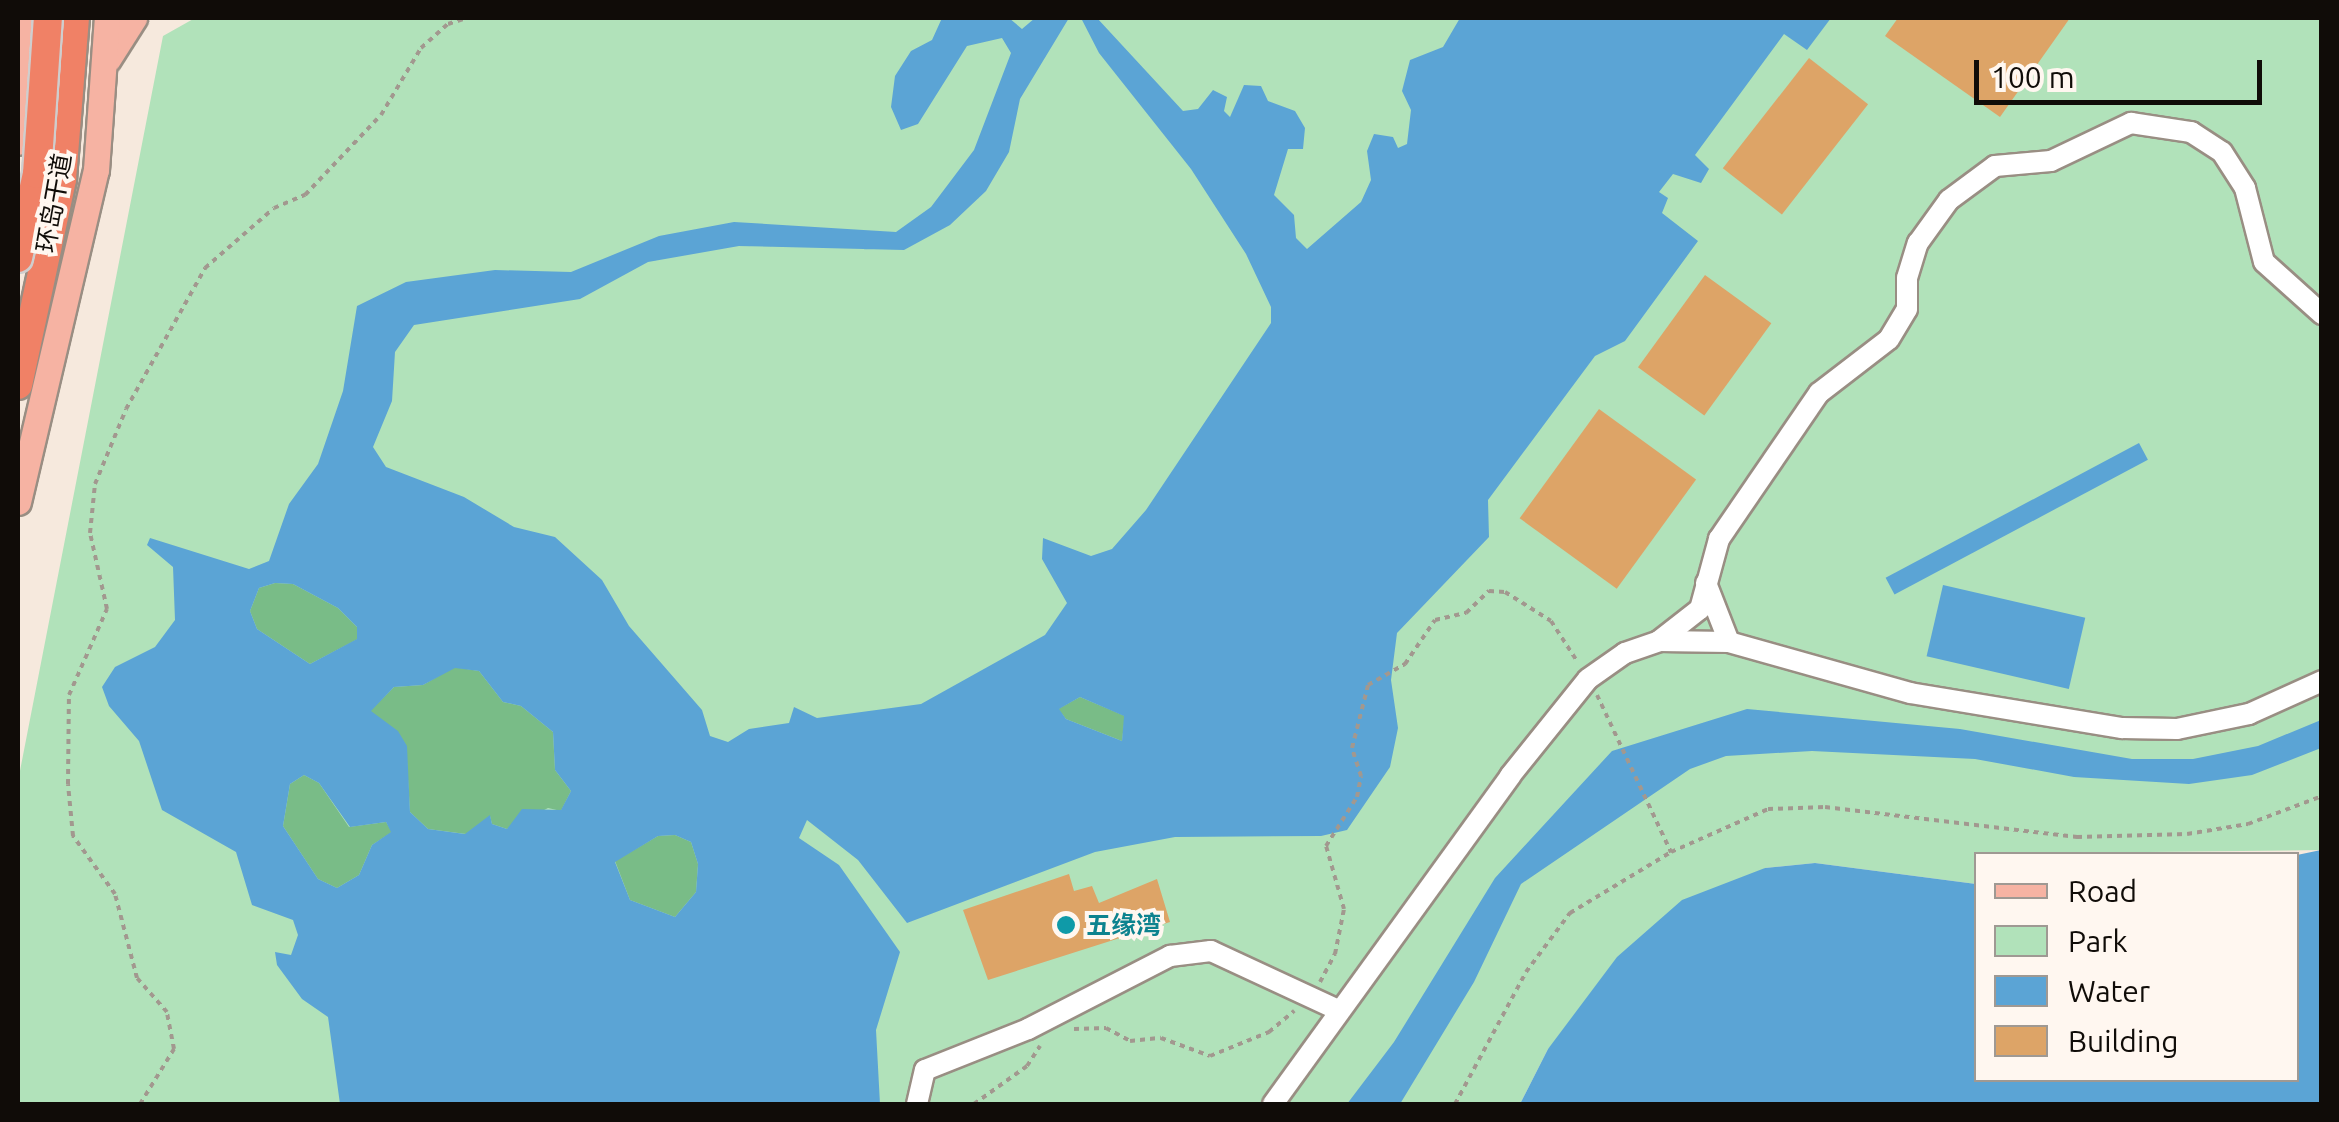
<!DOCTYPE html>
<meta charset="utf-8">
<style>
body{margin:0}
#map{position:relative;width:2339px;height:1122px;overflow:hidden;background:#f6e9dd;font-family:Ubuntu,"Noto Sans SC",sans-serif}
div>[style]{position:absolute}
[style*='--x']{left:calc(var(--x)*1px);top:calc(var(--y)*1px);width:calc(var(--w)*1px);rotate:calc(var(--a)*1deg)}
.green>*{inset:0;background:#b1e2ba}
.forest>*{inset:0;background:#79bc87}
.water>*{inset:0;background:#5ba4d5;transform-origin:0 0}
.building>*{inset:0;background:#dda467;transform-origin:0 0}
.path>*{height:4px;margin-top:-2px;transform-origin:0;background:repeating-linear-gradient(90deg,#a2988f 0 5px,transparent 0 10px)}
.roads{filter:drop-shadow(2px 0 #998e83) drop-shadow(-2px 0 #998e83) drop-shadow(0 2px #998e83) drop-shadow(0 -2px #998e83)}
.minor>*{height:20px;margin:-10px;padding:0 10px;transform-origin:10px;border-radius:10px;background:#fff}
.major>*{height:25px;margin:-12.5px;padding:0 12.5px;transform-origin:12.5px;border-radius:12.5px;background:#f6b3a3}
.highway>*{height:28px;margin:-14px;padding:0 14px;transform-origin:14px;border-radius:14px;background:#f08166}
.bridges{filter:drop-shadow(2px 0 #cfcece) drop-shadow(-2px 0 #cfcece) drop-shadow(0 2px #cfcece) drop-shadow(0 -2px #cfcece)}
.highway-bridge>*{height:28px;margin:-14px;padding:0 14px;transform-origin:14px;border-radius:14px;background:#f08166}
.dots>*{width:28px;height:28px;translate:-50% -50%;box-sizing:border-box;border:5px solid #fff7f0;border-radius:50%}
span{translate:-50% -50%;white-space:nowrap;text-align:center;line-height:1.15;-webkit-text-stroke:8px #fff7f0;paint-order:stroke}
.street-label{font-size:25px;color:#100c08}
.culture-label{font-size:25px;color:#0d838f;font-weight:700}
.left{translate:0 -50%;text-align:left}
.frame{position:absolute;inset:0;border:20px solid #100c08;pointer-events:none}
.legend{position:absolute;left:1974px;top:852px;width:325px;height:230px;box-sizing:border-box;background:#fff7f0;border:2px solid #9f9993;margin:0;padding:12px 18px;list-style:none;font-size:30px;color:#100c08}
.legend li{display:flex;align-items:center;gap:20px;height:50px}
.legend b{width:50px;border:2px solid #9f9993}
.scale{position:absolute;left:1974px;top:60px;width:288px;height:45px;box-sizing:border-box;border:5px solid #100c08;border-top:0;padding-left:12px;font-size:30px;line-height:35px;white-space:nowrap;color:#100c08;-webkit-text-stroke:8px #fff7f0;paint-order:stroke}
</style>
<div id="map">
<div class="green">
<i style="clip-path:polygon(195px 18px,2321px 18px,2321px 850px,1976px 854px,1976px 884px,1815px 863px,1765px 868px,1548px 1049px,1520px 1104px,18px 1104px,18px 781px,163px 36px)"></i>
</div>
<div class="forest">
<i style="clip-path:polygon(275px 583px,293px 584px,338px 608px,357px 627px,358px 639px,310px 664px,257px 629px,250px 611px,259px 588px)"></i>
<i style="clip-path:polygon(454px 667px,479px 671px,503px 702px,521px 706px,553px 732px,555px 770px,571px 791px,561px 811px,548px 808px,507px 829px,492px 824px,490px 816px,466px 834px,428px 829px,410px 812px,406px 746px,370px 711px,394px 687px,423px 685px)"></i>
<i style="clip-path:polygon(1080px 697px,1125px 716px,1122px 741px,1066px 719px,1058px 709px)"></i>
<i style="clip-path:polygon(304px 775px,319px 783px,349px 827px,386px 822px,392px 832px,372px 845px,359px 875px,337px 888px,318px 879px,283px 826px,290px 784px)"></i>
<i style="clip-path:polygon(675px 835px,691px 842px,698px 864px,696px 892px,675px 917px,630px 900px,615px 861px,658px 836px)"></i>
</div>
<div class="water">
<i style="clip-path:polygon(evenodd,942px 18px,1009px 18px,1022px 29px,1035px 18px,1069px 18px,1020px 99px,1009px 152px,986px 191px,950px 225px,904px 250px,739px 246px,648px 262px,580px 299px,414px 325px,395px 352px,392px 401px,373px 447px,386px 467px,464px 497px,514px 527px,555px 537px,602px 580px,629px 626px,702px 710px,710px 736px,728px 742px,749px 729px,789px 723px,794px 707px,817px 718px,921px 704px,1045px 635px,1067px 603px,1042px 559px,1043px 538px,1091px 556px,1112px 549px,1146px 510px,1271px 323px,1271px 307px,1246px 254px,1191px 169px,1099px 53px,1081px 18px,1097px 18px,1183px 111px,1198px 109px,1213px 90px,1227px 97px,1224px 111px,1230px 117px,1244px 85px,1261px 86px,1268px 101px,1295px 111px,1305px 128px,1303px 149px,1288px 149px,1274px 195px,1294px 215px,1296px 238px,1307px 249px,1361px 202px,1371px 180px,1367px 151px,1374px 134px,1393px 137px,1398px 148px,1407px 144px,1411px 110px,1402px 91px,1410px 60px,1443px 47px,1460px 18px,1831px 18px,1807px 50px,1784px 34px,1695px 155px,1709px 169px,1701px 183px,1673px 174px,1659px 192px,1668px 198px,1662px 213px,1698px 241px,1625px 341px,1595px 356px,1488px 500px,1489px 537px,1397px 633px,1391px 680px,1398px 728px,1390px 767px,1347px 830px,1321px 836px,1175px 837px,1095px 852px,907px 923px,858px 860px,807px 820px,799px 838px,839px 865px,900px 952px,876px 1030px,880px 1104px,340px 1104px,328px 1017px,302px 999px,277px 965px,275px 952px,291px 955px,298px 935px,293px 920px,252px 905px,236px 852px,162px 810px,139px 741px,109px 706px,102px 687px,115px 667px,155px 647px,175px 620px,173px 567px,147px 545px,150px 538px,249px 569px,269px 561px,289px 504px,318px 464px,343px 391px,357px 306px,406px 282px,495px 270px,571px 272px,659px 236px,734px 222px,896px 232px,931px 207px,974px 150px,1011px 53px,1002px 38px,967px 46px,918px 124px,901px 130px,891px 107px,895px 76px,911px 51px,932px 40px,942px 18px,275px 583px,293px 584px,338px 608px,357px 627px,357px 639px,310px 664px,257px 629px,250px 611px,259px 588px,275px 583px,942px 18px,455px 668px,479px 671px,503px 702px,521px 706px,553px 732px,555px 770px,571px 791px,561px 810px,522px 809px,507px 829px,492px 824px,490px 815px,465px 834px,428px 829px,410px 812px,407px 746px,398px 731px,371px 711px,394px 687px,423px 685px,455px 668px,942px 18px,1080px 697px,1124px 716px,1122px 741px,1066px 719px,1059px 709px,1080px 697px,942px 18px,304px 775px,319px 783px,350px 827px,386px 822px,391px 832px,372px 845px,359px 875px,337px 888px,318px 879px,283px 826px,290px 784px,304px 775px,942px 18px,675px 835px,691px 842px,698px 864px,696px 892px,675px 917px,630px 900px,615px 862px,658px 836px,675px 835px)"></i>
<i style="left:2139px;top:443px;width:19px;height:287px;rotate:62deg"></i>
<i style="left:1943px;top:585px;width:146px;height:73px;rotate:13deg"></i>
<i style="clip-path:polygon(1747px 709px,1960px 729px,2132px 759px,2193px 759px,2258px 746px,2321px 720px,2321px 748px,2252px 775px,2189px 784px,2074px 777px,1975px 759px,1812px 751px,1726px 756px,1690px 769px,1521px 884px,1474px 982px,1400px 1104px,1347px 1104px,1394px 1042px,1495px 878px,1612px 751px)"></i>
<i style="clip-path:polygon(2321px 850px,2321px 1104px,1520px 1104px,1548px 1049px,1617px 957px,1682px 900px,1765px 868px,1815px 863px,1976px 884px,1976px 1080px,2296px 1080px,2297px 855px)"></i>
</div>
<div class="building">
<i style="clip-path:polygon(1898px 18px,2070px 18px,2000px 117px,1885px 36px)"></i>
<i style="left:1809px;top:58px;width:75px;height:140px;rotate:38deg"></i>
<i style="left:1705px;top:275px;width:82px;height:114px;rotate:36deg"></i>
<i style="left:1599px;top:409px;width:120px;height:135px;rotate:36deg"></i>
<i style="clip-path:polygon(1069px 874px,1074px 891px,1092px 886px,1099px 903px,1157px 879px,1170px 922px,988px 980px,963px 910px)"></i>
</div>
<div class="path">
<i style="--x:638;--y:18;--w:85;--a:0"></i>
<i style="--x:1597;--y:695;--w:174;--a:64.8"></i>
<i style="--x:1320;--y:982;--w:32;--a:-62"></i>
<i style="--x:1335;--y:954;--w:46;--a:-78.7"></i>
<i style="--x:1344;--y:909;--w:66;--a:-105.9"></i>
<i style="--x:1326;--y:846;--w:58;--a:-57.7"></i>
<i style="--x:1357;--y:797;--w:21;--a:-79"></i>
<i style="--x:1361;--y:776;--w:29;--a:-108"></i>
<i style="--x:1352;--y:748;--w:65;--a:-75.7"></i>
<i style="--x:1368;--y:685;--w:43;--a:-29.6"></i>
<i style="--x:1405;--y:664;--w:53;--a:-55.7"></i>
<i style="--x:1435;--y:620;--w:32;--a:-13"></i>
<i style="--x:1466;--y:613;--w:32;--a:-44"></i>
<i style="--x:1489;--y:591;--w:16;--a:4"></i>
<i style="--x:1505;--y:592;--w:54;--a:32.2"></i>
<i style="--x:1551;--y:621;--w:48;--a:57"></i>
<i style="--x:1074;--y:1029;--w:32;--a:-2"></i>
<i style="--x:1106;--y:1028;--w:27;--a:28"></i>
<i style="--x:1130;--y:1041;--w:31;--a:-6"></i>
<i style="--x:1161;--y:1038;--w:52;--a:20.2"></i>
<i style="--x:1210;--y:1056;--w:64;--a:-22.1"></i>
<i style="--x:1269;--y:1032;--w:33;--a:-40"></i>
<i style="--x:140;--y:1104;--w:65;--a:-58.3"></i>
<i style="--x:174;--y:1049;--w:38;--a:-101"></i>
<i style="--x:167;--y:1012;--w:45;--a:-131.4"></i>
<i style="--x:137;--y:978;--w:87;--a:-104.7"></i>
<i style="--x:115;--y:894;--w:72;--a:-125.9"></i>
<i style="--x:73;--y:836;--w:52;--a:-95.5"></i>
<i style="--x:68;--y:784;--w:89;--a:-89.4"></i>
<i style="--x:69;--y:695;--w:94;--a:-66.2"></i>
<i style="--x:107;--y:609;--w:78;--a:-102.6"></i>
<i style="--x:90;--y:533;--w:49;--a:-84.2"></i>
<i style="--x:95;--y:484;--w:81;--a:-67.5"></i>
<i style="--x:126;--y:409;--w:162;--a:-60.7"></i>
<i style="--x:205;--y:268;--w:91;--a:-41"></i>
<i style="--x:274;--y:208;--w:34;--a:-23"></i>
<i style="--x:305;--y:195;--w:110;--a:-46.5"></i>
<i style="--x:381;--y:115;--w:78;--a:-59.2"></i>
<i style="--x:421;--y:48;--w:36;--a:-42"></i>
<i style="--x:448;--y:24;--w:20;--a:-18"></i>
<i style="--x:974;--y:1104;--w:65;--a:-35.6"></i>
<i style="--x:1027;--y:1066;--w:24;--a:-57"></i>
<i style="--x:1455;--y:1104;--w:150;--a:-61.7"></i>
<i style="--x:1526;--y:972;--w:74;--a:-53.3"></i>
<i style="--x:1570;--y:913;--w:118;--a:-31.1"></i>
<i style="--x:1671;--y:852;--w:106;--a:-23.9"></i>
<i style="--x:1768;--y:809;--w:57;--a:-2"></i>
<i style="--x:1825;--y:807;--w:254;--a:6.8"></i>
<i style="--x:2077;--y:837;--w:110;--a:-1.6"></i>
<i style="--x:2187;--y:834;--w:62;--a:-9.3"></i>
<i style="--x:2248;--y:824;--w:79;--a:-20.7"></i>
</div>
<div class="roads">
<div class="minor">
<i style="--x:1706;--y:583;--w:63;--a:68.7"></i>
<i style="--x:1659;--y:641;--w:52;--a:-38"></i>
<i style="--x:1700;--y:609;--w:73;--a:-74.8"></i>
<i style="--x:1719;--y:539;--w:177;--a:-55.6"></i>
<i style="--x:1819;--y:393;--w:88;--a:-37.6"></i>
<i style="--x:1889;--y:339;--w:35;--a:-59"></i>
<i style="--x:1907;--y:309;--w:31;--a:-90"></i>
<i style="--x:1907;--y:278;--w:37;--a:-73"></i>
<i style="--x:1918;--y:243;--w:53;--a:-54.2"></i>
<i style="--x:1949;--y:200;--w:57;--a:-36.5"></i>
<i style="--x:1995;--y:166;--w:56;--a:-5.1"></i>
<i style="--x:2051;--y:161;--w:89;--a:-25.4"></i>
<i style="--x:2131;--y:123;--w:61;--a:8.5"></i>
<i style="--x:2191;--y:132;--w:37;--a:33"></i>
<i style="--x:2222;--y:152;--w:43;--a:57.4"></i>
<i style="--x:2245;--y:188;--w:76;--a:75.6"></i>
<i style="--x:2264;--y:262;--w:78;--a:41.9"></i>
<i style="--x:917;--y:1104;--w:35;--a:-77"></i>
<i style="--x:925;--y:1070;--w:111;--a:-21.7"></i>
<i style="--x:1028;--y:1029;--w:160;--a:-27.2"></i>
<i style="--x:1170;--y:956;--w:41;--a:-7"></i>
<i style="--x:1211;--y:951;--w:142;--a:24.9"></i>
<i style="--x:1273;--y:1104;--w:405;--a:-54.1"></i>
<i style="--x:1510;--y:776;--w:124;--a:-51.2"></i>
<i style="--x:1588;--y:679;--w:45;--a:-35.1"></i>
<i style="--x:1625;--y:653;--w:36;--a:-19"></i>
<i style="--x:1659;--y:641;--w:70;--a:0.8"></i>
<i style="--x:1729;--y:642;--w:188;--a:15.7"></i>
<i style="--x:1910;--y:693;--w:215;--a:9.4"></i>
<i style="--x:2122;--y:728;--w:55;--a:1"></i>
<i style="--x:2177;--y:729;--w:74;--a:-11.8"></i>
<i style="--x:2249;--y:714;--w:80;--a:-24.3"></i>
</div>
<div class="major">
<i style="--x:108;--y:59;--w:49;--a:-57.6"></i>
<i style="--x:18;--y:142;--w:125;--a:-83.6"></i>
<i style="--x:18;--y:502;--w:341;--a:-76.8"></i>
<i style="--x:96;--y:170;--w:152;--a:-85.9"></i>
</div>
<div class="highway">
<i style="--x:18;--y:385;--w:211;--a:-77.9"></i>
<i style="--x:62;--y:179;--w:162;--a:-85.4"></i>
</div>
</div>
<div class="bridges">
<div class="highway-bridge">
<i style="--x:18;--y:258;--w:86;--a:-77.3"></i>
<i style="--x:37;--y:174;--w:156;--a:-86"></i>
</div>
</div>
<div class="dots">
<i style="left:1066px;top:925px;background:#0f9aa8"></i>
</div>
<div class="street-label">
<span style="left:54px;top:203px;rotate:-80deg">环岛干道</span>
</div>
<div class="culture-label">
<span class="left" style="left:1086px;top:925px">五缘湾</span>
</div>
<div class="frame"></div>
<ul class="legend">
<li><b style="height:12px;background:#f6b3a3"></b>Road</li>
<li><b style="height:28px;background:#b1e2ba"></b>Park</li>
<li><b style="height:28px;background:#5ba4d5"></b>Water</li>
<li><b style="height:28px;background:#dda467"></b>Building</li>
</ul>
<div class="scale">100 m</div>
</div>
